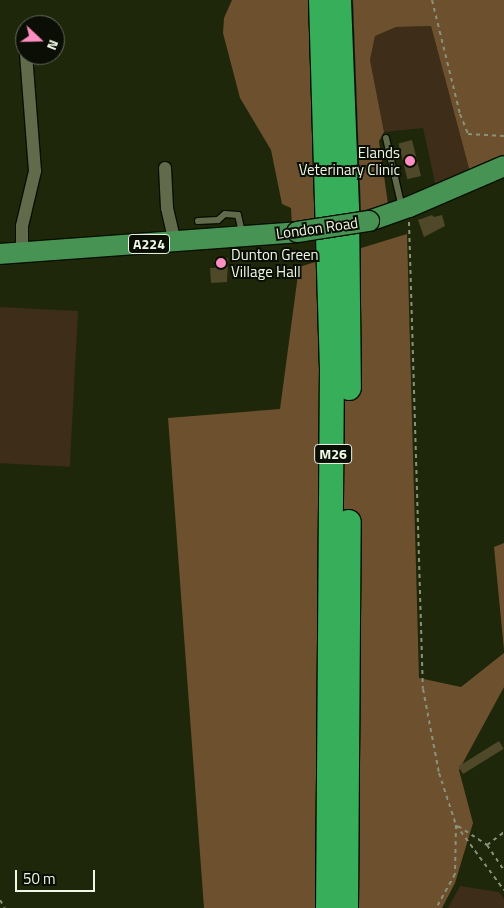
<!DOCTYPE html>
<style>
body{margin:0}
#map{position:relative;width:504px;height:908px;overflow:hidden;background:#1e270a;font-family:"Titillium Web",sans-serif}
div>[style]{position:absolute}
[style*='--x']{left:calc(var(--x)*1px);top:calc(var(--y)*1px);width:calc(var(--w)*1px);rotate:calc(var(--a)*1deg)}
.green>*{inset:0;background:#3e2d19;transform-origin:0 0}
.forest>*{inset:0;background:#6d512e}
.building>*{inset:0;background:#4f4829;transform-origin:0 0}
.path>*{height:2px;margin-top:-1px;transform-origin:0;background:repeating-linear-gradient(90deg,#8a927a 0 4px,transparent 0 8px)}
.roads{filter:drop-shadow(1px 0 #080f00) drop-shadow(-1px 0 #080f00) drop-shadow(0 1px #080f00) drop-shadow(0 -1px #080f00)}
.lane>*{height:6px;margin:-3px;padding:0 3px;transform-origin:3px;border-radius:3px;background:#616b4c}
.street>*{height:12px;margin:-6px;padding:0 6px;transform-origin:6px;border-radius:6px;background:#616b4c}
.primary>*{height:20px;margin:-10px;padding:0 10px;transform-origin:10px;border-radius:10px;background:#479354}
.highway>*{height:24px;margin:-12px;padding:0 12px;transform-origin:12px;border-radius:12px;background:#36ae5a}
.bridges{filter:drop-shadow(1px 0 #080f00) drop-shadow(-1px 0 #080f00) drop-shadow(0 1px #080f00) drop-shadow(0 -1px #080f00)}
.primary-bridge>*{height:20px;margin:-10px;padding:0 10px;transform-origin:10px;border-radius:10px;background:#479354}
.dots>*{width:14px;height:14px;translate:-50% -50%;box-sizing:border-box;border:2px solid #0a0e04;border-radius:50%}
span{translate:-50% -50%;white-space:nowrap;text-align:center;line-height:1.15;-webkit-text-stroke:4px #0a0e04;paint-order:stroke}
.shield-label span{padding:1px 4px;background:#0a0e04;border:1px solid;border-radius:4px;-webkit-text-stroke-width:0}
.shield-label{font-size:14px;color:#f0f7e5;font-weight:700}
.poi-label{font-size:15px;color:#f0f7e5}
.right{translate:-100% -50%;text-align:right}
.left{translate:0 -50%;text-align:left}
.street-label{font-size:15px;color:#f0f7e5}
.north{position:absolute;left:15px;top:15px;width:50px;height:50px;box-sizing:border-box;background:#0a0e04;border:1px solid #666b5e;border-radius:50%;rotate:111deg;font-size:14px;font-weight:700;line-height:20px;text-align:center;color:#f0f7e5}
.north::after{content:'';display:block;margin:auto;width:18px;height:22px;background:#fd8ec0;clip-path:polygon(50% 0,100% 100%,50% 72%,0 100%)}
.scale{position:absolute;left:15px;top:870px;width:80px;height:22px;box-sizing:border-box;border:2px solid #f0f7e5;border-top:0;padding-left:6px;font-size:15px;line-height:18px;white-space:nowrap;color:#f0f7e5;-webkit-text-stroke:4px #0a0e04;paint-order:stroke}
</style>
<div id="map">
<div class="green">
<i style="clip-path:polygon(431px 26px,470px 172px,436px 187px,423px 128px,384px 132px,370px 60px,375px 36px,396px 27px)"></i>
<i style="left:78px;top:311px;width:156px;height:78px;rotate:93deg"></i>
<i style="clip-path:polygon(460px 886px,499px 892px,504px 899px,504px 908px,448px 908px)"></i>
</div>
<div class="forest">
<i style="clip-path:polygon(232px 0,308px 0,317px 223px,292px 227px,291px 208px,282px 204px,271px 150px,240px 98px,223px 33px,224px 18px)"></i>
<i style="clip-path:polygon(353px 0,504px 0,504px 155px,470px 172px,431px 26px,396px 27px,375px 36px,370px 60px,384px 132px,379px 141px,388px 204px,361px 211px)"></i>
<i style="clip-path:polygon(407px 234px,419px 678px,461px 687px,504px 653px,504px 687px,459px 770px,473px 823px,455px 883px,442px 908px,204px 908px,168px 418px,280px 409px,299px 267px)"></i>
<i style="clip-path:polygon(504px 543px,504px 650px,494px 547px)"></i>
</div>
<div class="building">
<i style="left:412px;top:140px;width:37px;height:14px;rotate:76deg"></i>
<i style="clip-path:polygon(432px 215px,434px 217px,442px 215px,445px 226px,424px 237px,418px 220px)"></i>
<i style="clip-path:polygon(228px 258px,227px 282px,211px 283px,210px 268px,215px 268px,214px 259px)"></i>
<i style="left:499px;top:741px;width:9px;height:48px;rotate:58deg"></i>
</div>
<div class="path">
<i style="--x:432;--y:0;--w:117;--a:76.2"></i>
<i style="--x:460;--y:114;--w:22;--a:68"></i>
<i style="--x:468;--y:134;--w:36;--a:3"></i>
<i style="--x:409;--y:222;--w:467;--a:88.3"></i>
<i style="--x:423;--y:689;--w:86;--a:79.2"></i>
<i style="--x:439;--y:773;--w:55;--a:71.9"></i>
<i style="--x:456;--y:825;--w:49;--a:91.2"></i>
<i style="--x:455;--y:874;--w:39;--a:119"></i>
<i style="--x:456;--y:825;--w:81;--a:53.6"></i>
<i style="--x:458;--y:826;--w:35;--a:33"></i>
<i style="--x:487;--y:845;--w:30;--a:56"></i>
<i style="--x:487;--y:845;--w:21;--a:-37"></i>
<i style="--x:0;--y:900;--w:9;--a:58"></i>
</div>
<div class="roads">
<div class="lane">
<i style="--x:386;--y:138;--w:72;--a:77.1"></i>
<i style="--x:198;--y:221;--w:20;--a:-3"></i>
<i style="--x:218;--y:220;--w:9;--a:-41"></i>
<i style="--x:225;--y:214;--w:13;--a:4"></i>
<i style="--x:238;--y:215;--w:18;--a:77"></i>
</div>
<div class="street">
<i style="--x:165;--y:168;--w:40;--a:87.1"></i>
<i style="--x:167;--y:208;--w:36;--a:77"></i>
<i style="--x:22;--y:253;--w:27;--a:-90"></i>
<i style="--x:22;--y:226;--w:57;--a:-76.7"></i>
<i style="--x:35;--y:171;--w:116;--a:-94.4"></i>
</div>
<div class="primary">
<i style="--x:369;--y:221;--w:42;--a:-19.3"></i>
<i style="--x:409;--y:207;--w:103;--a:-23.3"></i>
<i style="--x:0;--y:254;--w:298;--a:-4.2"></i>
</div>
<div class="highway">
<i style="--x:321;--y:0;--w:366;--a:88.3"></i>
<i style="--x:332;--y:366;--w:542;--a:90.42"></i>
<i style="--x:339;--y:0;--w:207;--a:87.8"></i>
<i style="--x:347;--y:207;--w:181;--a:89.4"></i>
<i style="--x:346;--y:908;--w:386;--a:-89.6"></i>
</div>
</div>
<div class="bridges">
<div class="primary-bridge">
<i style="--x:297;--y:232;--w:73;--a:-8.7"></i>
</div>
</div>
<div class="dots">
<i style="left:410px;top:161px;background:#fd8ec0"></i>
<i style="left:221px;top:263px;background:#fd8ec0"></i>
</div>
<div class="shield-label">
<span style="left:149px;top:244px">A224</span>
<span style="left:333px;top:454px">M26</span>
</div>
<div class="poi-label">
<span class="right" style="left:400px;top:161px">Elands<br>Veterinary Clinic</span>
<span class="left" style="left:231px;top:263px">Dunton Green<br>Village Hall</span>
</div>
<div class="street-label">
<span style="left:317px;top:228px;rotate:-8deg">London Road</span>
</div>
<div class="north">N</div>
<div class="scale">50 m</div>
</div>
